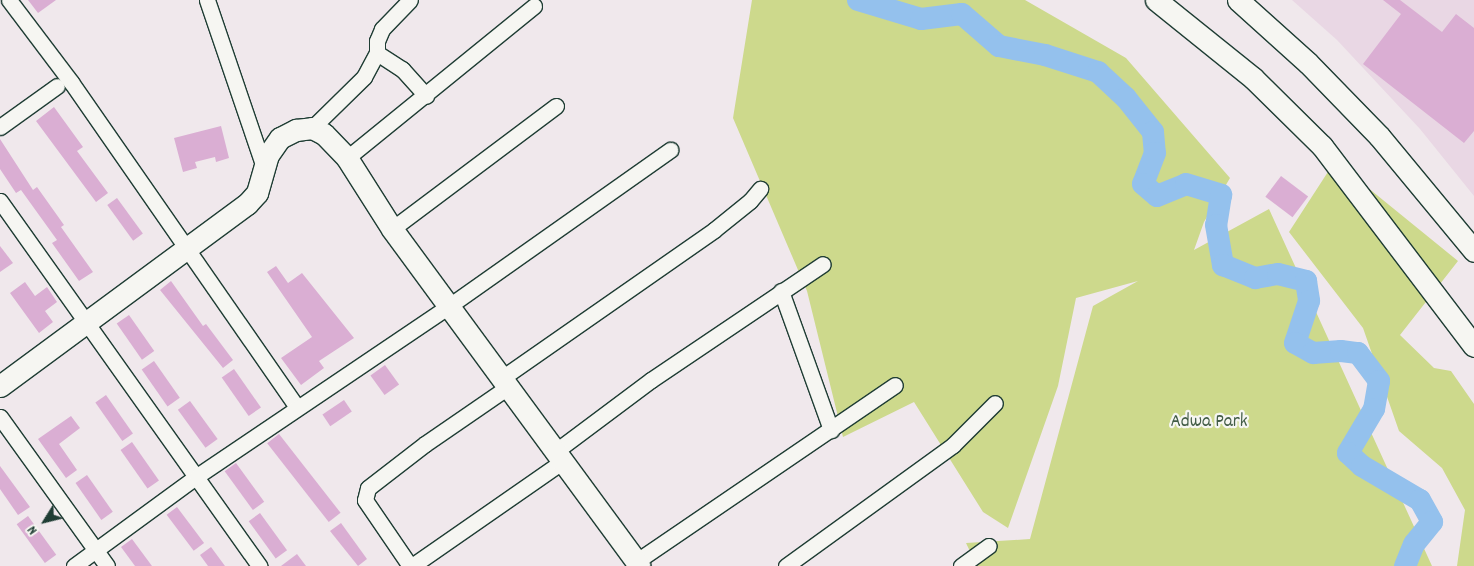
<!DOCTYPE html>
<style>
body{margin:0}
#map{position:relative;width:1474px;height:566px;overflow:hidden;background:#f0e8ec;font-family:Dekko,sans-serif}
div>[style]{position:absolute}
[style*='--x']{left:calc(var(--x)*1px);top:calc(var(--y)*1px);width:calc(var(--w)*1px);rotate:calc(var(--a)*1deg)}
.built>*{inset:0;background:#e9d7e4}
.green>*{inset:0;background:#cdd98c}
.river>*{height:22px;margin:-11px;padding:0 11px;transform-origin:11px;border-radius:11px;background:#94c1ed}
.building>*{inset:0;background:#daaed3;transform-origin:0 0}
.roads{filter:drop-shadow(1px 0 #1f3d34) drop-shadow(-1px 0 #1f3d34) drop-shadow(0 1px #1f3d34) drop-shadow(0 -1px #1f3d34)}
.street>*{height:15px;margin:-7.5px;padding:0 7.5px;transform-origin:7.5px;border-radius:7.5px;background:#f6f6f2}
.secondary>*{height:21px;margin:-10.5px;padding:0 10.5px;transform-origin:10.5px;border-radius:10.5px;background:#f6f6f2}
span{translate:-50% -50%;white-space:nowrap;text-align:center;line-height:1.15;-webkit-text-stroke:4.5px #f6f6f2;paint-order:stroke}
.park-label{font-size:19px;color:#425c46}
.north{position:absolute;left:20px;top:496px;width:50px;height:50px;-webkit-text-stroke:4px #f6f6f2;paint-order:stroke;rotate:234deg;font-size:14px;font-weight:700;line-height:20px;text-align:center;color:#1f3d34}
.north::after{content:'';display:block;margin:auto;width:18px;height:22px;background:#1f3d34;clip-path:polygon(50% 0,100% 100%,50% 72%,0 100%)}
</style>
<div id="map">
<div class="built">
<i style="clip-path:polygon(1292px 0,1474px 0,1474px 196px,1420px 129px,1337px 40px)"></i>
</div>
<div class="green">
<i style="clip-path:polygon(752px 0,1025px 0,1126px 58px,1230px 178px,1204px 222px,1194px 250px,1269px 209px,1432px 566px,977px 566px,966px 543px,1030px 539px,1093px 306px,1138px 281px,1076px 298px,1058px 386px,1008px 528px,983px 512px,914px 402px,843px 437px,807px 291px,733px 118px)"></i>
<i style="clip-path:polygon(1335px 161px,1458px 261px,1400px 335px,1434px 368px,1451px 371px,1474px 404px,1474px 566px,1457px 566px,1465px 510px,1442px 468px,1399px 431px,1363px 328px,1289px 232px)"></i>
</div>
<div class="river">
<i style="--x:858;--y:0;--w:66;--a:16.8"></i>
<i style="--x:921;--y:19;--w:41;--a:-7"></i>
<i style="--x:962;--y:14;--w:49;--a:40.9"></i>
<i style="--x:999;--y:46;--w:47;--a:11.1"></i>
<i style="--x:1045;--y:55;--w:56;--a:17.8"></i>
<i style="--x:1098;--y:72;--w:38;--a:43"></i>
<i style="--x:1126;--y:98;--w:43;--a:51.5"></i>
<i style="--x:1153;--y:132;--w:21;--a:85"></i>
<i style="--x:1155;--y:153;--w:33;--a:111"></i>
<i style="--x:1143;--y:184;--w:18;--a:41"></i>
<i style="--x:1157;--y:196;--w:31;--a:-22"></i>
<i style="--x:1186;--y:184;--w:37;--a:17"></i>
<i style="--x:1221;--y:195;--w:30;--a:99"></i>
<i style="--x:1216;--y:225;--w:41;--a:80.1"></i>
<i style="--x:1223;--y:265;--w:35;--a:22"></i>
<i style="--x:1255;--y:278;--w:23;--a:-10"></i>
<i style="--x:1278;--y:274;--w:29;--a:14"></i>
<i style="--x:1306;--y:281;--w:20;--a:81"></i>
<i style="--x:1309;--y:301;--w:44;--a:108.4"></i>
<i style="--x:1295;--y:343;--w:21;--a:29"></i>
<i style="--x:1313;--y:353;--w:28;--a:-4"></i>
<i style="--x:1341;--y:351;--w:17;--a:7"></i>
<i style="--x:1358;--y:353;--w:35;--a:53"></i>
<i style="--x:1379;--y:381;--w:28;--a:100"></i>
<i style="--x:1374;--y:409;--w:51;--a:120.6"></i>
<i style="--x:1348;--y:453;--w:19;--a:43"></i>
<i style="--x:1362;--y:466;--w:67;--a:30.4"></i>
<i style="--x:1420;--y:500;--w:25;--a:61"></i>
<i style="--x:1432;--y:522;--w:28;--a:129"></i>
<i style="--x:1414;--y:544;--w:24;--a:112"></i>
</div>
<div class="building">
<i style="clip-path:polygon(28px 0,56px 0,38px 13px)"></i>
<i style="clip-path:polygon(1383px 0,1400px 0,1442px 32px,1456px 14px,1474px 28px,1474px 131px,1464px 143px,1363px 64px,1401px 14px)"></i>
<i style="clip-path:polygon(54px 107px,83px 147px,77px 151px,108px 193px,96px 202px,36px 121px)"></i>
<i style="clip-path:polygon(221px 126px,229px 158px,216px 162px,215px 157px,195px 162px,197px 168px,183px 172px,174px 138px)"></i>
<i style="clip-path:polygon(0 139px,33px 190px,37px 187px,64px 225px,61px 227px,93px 272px,79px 281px,52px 243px,57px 240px,21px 190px,16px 193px,0 169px)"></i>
<i style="left:1281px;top:176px;width:34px;height:26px;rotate:37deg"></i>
<i style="left:117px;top:198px;width:44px;height:12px;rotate:54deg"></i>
<i style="clip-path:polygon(0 246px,13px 263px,0 272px)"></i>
<i style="clip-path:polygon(276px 266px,288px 283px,302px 273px,354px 338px,319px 361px,324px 368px,301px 385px,281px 358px,312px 337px,267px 272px)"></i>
<i style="clip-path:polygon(171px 281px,203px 326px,206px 324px,233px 360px,223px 368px,160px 290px)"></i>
<i style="clip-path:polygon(25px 282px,35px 296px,47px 287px,57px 302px,45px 311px,53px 322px,39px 333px,10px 293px)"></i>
<i style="left:129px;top:315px;width:44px;height:15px;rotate:55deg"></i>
<i style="left:154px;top:361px;width:45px;height:15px;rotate:55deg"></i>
<i style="left:385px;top:365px;width:24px;height:18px;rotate:54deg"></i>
<i style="left:234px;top:369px;width:47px;height:15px;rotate:55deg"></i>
<i style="left:106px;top:395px;width:47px;height:13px;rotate:55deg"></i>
<i style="left:344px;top:400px;width:14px;height:26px;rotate:56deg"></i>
<i style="left:190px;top:401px;width:47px;height:15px;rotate:54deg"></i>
<i style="clip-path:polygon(71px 416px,80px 428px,59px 444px,77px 470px,66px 478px,38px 439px)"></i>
<i style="left:279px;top:434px;width:100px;height:15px;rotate:52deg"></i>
<i style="left:132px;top:442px;width:47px;height:14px;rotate:55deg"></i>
<i style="left:236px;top:463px;width:48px;height:14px;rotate:54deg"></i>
<i style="clip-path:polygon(0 466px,30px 507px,18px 515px,0 489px)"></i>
<i style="left:87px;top:475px;width:45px;height:14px;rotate:55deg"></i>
<i style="left:177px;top:507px;width:45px;height:13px;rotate:53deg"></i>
<i style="left:260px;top:513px;width:46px;height:14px;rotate:54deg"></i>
<i style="left:28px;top:516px;width:48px;height:14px;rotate:54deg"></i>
<i style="clip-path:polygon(341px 523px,367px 559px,358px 566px,330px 531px)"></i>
<i style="clip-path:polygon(132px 539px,152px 566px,135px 566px,121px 547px)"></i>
<i style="clip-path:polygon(211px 547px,225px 566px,208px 566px,200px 555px)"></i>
<i style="clip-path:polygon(297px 554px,306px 566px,281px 566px)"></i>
</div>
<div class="roads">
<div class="street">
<i style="--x:9;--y:0;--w:103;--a:52.9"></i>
<i style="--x:71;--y:82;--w:396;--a:55.2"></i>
<i style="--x:207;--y:0;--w:176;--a:71.2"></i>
<i style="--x:377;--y:53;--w:30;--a:33"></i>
<i style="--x:402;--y:69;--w:36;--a:48"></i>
<i style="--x:0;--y:127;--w:70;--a:-35.7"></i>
<i style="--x:312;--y:128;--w:73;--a:-44.4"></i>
<i style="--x:364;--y:77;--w:27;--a:-62"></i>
<i style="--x:377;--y:53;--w:12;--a:-90"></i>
<i style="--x:377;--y:41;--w:13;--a:-67"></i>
<i style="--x:382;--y:29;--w:40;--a:-46"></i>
<i style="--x:347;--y:158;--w:241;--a:-39.1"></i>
<i style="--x:0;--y:201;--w:448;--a:54.6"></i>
<i style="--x:392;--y:229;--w:205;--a:-36.9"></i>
<i style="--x:781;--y:291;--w:148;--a:70.2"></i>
<i style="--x:502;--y:378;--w:259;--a:-34.9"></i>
<i style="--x:714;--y:230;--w:46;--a:-38.9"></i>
<i style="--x:750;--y:201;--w:16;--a:-50"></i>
<i style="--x:0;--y:417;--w:183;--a:54.3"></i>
<i style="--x:556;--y:451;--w:119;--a:-36.8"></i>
<i style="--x:651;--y:380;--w:207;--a:-34"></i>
<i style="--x:637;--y:561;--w:312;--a:-34.3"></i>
<i style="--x:74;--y:566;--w:152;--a:-36.2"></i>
<i style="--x:197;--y:476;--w:304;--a:-34"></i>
<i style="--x:449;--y:306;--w:271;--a:-35.2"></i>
<i style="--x:410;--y:566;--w:80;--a:-124.3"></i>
<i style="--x:365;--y:500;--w:12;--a:-76"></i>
<i style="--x:368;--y:488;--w:72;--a:-37.7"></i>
<i style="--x:425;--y:444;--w:101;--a:-34.5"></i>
<i style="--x:412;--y:566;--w:184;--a:-34.8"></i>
<i style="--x:786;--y:566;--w:206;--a:-35.9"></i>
<i style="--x:953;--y:445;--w:59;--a:-45"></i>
<i style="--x:961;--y:566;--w:34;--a:-36"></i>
</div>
<div class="secondary">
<i style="--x:1156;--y:0;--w:124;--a:38.8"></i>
<i style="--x:1253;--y:78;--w:97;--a:44.6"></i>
<i style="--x:1322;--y:146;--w:251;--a:52.8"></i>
<i style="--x:1238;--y:0;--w:94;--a:42"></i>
<i style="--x:1308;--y:63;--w:102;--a:45.8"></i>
<i style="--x:1379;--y:136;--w:149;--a:50.4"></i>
<i style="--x:0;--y:386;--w:307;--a:-36.4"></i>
<i style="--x:247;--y:204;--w:15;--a:-48"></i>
<i style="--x:257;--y:193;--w:40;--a:-74"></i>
<i style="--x:268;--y:155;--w:21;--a:-55"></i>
<i style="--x:280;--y:138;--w:18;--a:-27"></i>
<i style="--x:296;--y:130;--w:16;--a:-7"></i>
<i style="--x:312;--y:128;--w:13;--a:27"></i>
<i style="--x:324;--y:134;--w:33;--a:46"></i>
<i style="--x:347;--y:158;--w:84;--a:57.6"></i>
<i style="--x:392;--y:229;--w:418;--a:53.7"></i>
</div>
</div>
<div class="park-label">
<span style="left:1209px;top:423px">Adwa Park</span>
</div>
<div class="north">N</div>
</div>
